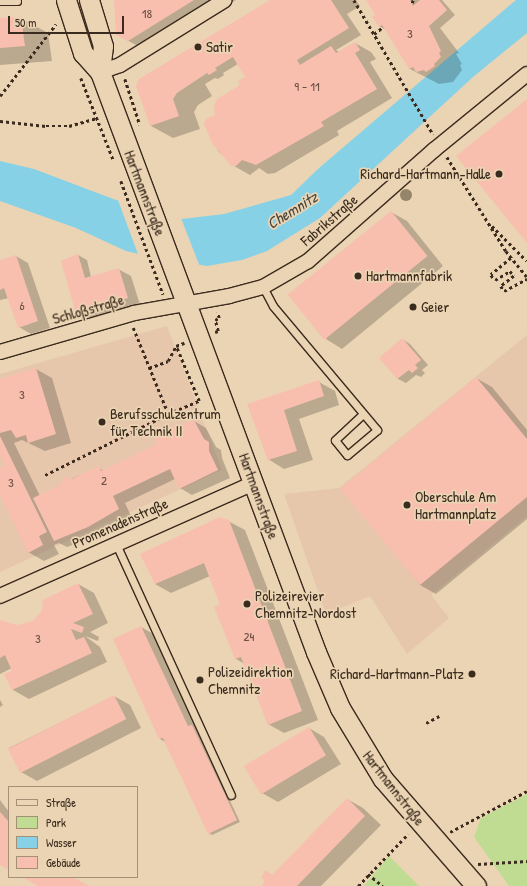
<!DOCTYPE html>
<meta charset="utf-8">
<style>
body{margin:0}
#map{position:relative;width:527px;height:886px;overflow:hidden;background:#ead4b3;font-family:"Patrick Hand",sans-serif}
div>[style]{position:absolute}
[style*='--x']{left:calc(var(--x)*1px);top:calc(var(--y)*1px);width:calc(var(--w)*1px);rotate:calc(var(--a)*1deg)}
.built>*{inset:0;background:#e7c7ac}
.green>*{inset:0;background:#c0dc93}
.water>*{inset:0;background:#87d1e7}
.pier>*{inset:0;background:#ead4b3}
.shadow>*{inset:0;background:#0003}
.building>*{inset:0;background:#f8bfaf;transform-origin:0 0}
.path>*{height:2.5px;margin-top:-1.25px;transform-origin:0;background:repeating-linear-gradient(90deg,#3b2a1e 0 3px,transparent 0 6px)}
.roads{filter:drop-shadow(1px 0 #3b2a1e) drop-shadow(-1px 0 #3b2a1e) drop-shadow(0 1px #3b2a1e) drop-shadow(0 -1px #3b2a1e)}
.lane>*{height:7px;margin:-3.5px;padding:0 3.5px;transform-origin:3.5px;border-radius:3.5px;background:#ead4b3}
.street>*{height:14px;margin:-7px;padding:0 7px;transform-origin:7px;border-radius:7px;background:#ead4b3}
.secondary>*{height:19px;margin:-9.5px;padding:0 9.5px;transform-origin:9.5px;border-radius:9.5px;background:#ead4b3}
.trees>*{width:12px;height:12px;margin:-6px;border-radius:50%;background:#95856b}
.dots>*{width:11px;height:11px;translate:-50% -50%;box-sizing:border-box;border:2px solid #ead4b3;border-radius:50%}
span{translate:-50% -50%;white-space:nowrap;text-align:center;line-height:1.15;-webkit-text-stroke:3.5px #ead4b3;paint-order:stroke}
.number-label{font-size:13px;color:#6a4f42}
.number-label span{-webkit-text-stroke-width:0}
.poi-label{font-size:15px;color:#3b2a1e}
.left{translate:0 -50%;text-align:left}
.right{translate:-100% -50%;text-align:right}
.street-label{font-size:15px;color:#3b2a1e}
.water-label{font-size:16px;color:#46433c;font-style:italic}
.legend{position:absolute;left:8px;top:786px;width:130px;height:92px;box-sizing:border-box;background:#ead4b3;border:1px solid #a49077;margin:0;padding:5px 7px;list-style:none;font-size:12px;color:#3b2a1e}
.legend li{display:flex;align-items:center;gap:8px;height:20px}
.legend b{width:20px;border:1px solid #a49077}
.scale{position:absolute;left:8px;top:16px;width:116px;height:18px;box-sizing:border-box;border:2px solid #3b2a1e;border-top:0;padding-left:5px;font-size:12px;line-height:14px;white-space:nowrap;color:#3b2a1e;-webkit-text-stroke:3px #ead4b3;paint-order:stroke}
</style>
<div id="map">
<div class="built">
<i style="clip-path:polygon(167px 326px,222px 470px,0 572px,0 374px)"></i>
<i style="clip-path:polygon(527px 335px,527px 516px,431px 595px,449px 618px,407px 654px,370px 596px,326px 614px,284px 494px,339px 488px)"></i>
</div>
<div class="green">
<i style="clip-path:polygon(527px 794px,527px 886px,509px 886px,474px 837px,481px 818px)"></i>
<i style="clip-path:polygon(389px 856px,419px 886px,364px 886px)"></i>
</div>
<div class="water">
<i style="clip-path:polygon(516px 0,527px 0,527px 33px,473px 77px,320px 218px,267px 251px,242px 260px,207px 266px,143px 255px,126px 251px,76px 228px,0 201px,0 161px,34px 169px,116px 200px,182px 219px,224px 214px,291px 195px,319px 168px)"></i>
</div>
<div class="pier">
<i style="clip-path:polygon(118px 200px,181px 218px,200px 267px,139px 257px)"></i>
</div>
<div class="shadow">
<i style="clip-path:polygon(115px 0,236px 0,206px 18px,140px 47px,117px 35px)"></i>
<i style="clip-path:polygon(271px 0,356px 0,360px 6px,347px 14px,361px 35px,336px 50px,339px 52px,355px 43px,371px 52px,376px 59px,370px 62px,392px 98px,337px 131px,339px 135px,275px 173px,268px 174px,259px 168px,250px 175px,234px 166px,218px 151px,205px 123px,216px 116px,246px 77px,238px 64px,223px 73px,224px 75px,218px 79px,215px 78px,205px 84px,212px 96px,198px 105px,194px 112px,200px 129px,173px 138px,151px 126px,137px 86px)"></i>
<i style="clip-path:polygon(368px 0,442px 0,455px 15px,440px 28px,459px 53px,456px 54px,462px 64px,460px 65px,462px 70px,453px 82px,439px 84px,410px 69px,386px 30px,379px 26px,377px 15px)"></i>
<i style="clip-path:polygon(21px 18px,48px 33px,52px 61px,0 65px,0 19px)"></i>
<i style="clip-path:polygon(391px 212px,407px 221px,443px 266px,342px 349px,326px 339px)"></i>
<i style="clip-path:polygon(78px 255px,87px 260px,91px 277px,118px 269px,131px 276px,140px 305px,89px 320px,77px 313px,62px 261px)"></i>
<i style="clip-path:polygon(16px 256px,28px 263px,50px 328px,31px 334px,19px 327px,9px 298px,0 300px,0 261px)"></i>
<i style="clip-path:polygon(402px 339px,410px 344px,428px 365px,422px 370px,425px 373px,421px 377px,416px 375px,406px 383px,398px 379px,380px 358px)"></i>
<i style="clip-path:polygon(36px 369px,52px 378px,71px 443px,45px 451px,22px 440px,14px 443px,40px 496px,71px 479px,98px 468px,104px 471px,159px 444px,194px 421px,206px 428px,216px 447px,221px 450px,222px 458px,230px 478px,192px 495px,180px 488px,175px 479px,125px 503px,131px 516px,101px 534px,67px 547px,59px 543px,54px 545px,59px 554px,44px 561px,28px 552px,0 493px,0 470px,7px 467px,0 453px,0 380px)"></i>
<i style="clip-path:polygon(476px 378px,492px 387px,527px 430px,527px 519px,436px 594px,420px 585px,342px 489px)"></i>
<i style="clip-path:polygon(319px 382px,335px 391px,339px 405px,299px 419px,313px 460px,284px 469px,268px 459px,248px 405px)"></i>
<i style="clip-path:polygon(228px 521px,245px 530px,318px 720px,284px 733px,268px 724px,245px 664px,236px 659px,222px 605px,210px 576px,171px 593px,155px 584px)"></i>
<i style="clip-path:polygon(78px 584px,94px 593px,108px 623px,90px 632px,99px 637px,98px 641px,85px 636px,100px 647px,107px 662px,29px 699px,13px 690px,6px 675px,13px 671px,12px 668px,0 674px,0 622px,17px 627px,34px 622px)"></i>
<i style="clip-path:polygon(141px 627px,157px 636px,203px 735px,200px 737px,240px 822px,212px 835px,209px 833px,165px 742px,160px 739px,114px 639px)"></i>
<i style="clip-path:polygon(114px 696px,130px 705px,141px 728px,37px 781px,21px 772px,9px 748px)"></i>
<i style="clip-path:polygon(0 700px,3px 705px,0 707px)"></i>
<i style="clip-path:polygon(309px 728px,324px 737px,341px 764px,278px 802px,262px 793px)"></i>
<i style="clip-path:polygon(347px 799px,363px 808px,381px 825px,321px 886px,263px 886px,266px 880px,266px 871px,273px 876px)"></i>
<i style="clip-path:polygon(0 800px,9px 812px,9px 869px,0 863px)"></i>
</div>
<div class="building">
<i style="clip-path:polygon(114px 0,194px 0,128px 41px,116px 35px)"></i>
<i style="clip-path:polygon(270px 0,331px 0,349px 28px,297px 60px,300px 65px,331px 46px,336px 53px,355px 42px,360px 50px,355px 53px,377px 89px,321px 122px,324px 126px,256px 165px,242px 160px,236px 166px,231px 166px,212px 143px,204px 123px,207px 118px,215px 115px,214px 106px,217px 99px,240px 85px,238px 81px,245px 77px,233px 57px,215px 68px,217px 70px,209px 75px,207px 73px,177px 93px,173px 99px,179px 116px,150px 126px,136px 86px,139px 79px)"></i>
<i style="clip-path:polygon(366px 0,410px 0,413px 6px,420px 0,439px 0,447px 10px,429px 26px,441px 51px,439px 53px,441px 57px,434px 64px,435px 66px,426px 72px,424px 70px,416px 72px,413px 67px,409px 69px,382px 25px,379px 27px,372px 16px,375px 15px)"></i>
<i style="clip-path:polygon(21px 17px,25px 46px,0 48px,0 18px)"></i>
<i style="clip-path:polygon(527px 99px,527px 243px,456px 156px)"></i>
<i style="left:391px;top:211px;width:58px;height:133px;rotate:51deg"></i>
<i style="clip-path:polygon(78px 254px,85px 278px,119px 268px,128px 298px,76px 314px,61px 261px)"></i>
<i style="clip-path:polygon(16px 255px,38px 321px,18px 328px,4px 288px,0 290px,0 260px)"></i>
<i style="clip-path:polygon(402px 338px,421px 360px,415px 365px,418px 368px,412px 373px,409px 370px,397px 379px,379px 358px)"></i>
<i style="clip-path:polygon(36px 368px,56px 434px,28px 443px,26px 435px,16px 438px,11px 430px,0 433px,0 379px)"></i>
<i style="clip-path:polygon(476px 377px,527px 439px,527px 497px,420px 585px,340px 489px)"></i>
<i style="clip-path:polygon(319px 380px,324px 396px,284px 410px,297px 451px,268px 460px,247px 404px)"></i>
<i style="clip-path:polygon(194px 420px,204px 439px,209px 442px,209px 451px,218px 470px,179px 489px,170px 469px,113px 496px,119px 509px,88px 527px,54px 541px,33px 498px,60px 485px,65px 477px,72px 479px,99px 466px,101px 471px,157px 444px,155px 438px,174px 427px)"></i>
<i style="clip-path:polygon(0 436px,47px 532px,39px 536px,43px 545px,28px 553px,0 495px,0 468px,5px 466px,0 455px)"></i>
<i style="clip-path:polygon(220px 517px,229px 520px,302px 711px,268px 725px,241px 657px,235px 659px,214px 607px,220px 605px,204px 563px,155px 584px,140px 554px)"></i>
<i style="clip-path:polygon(78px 583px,93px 614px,73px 623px,84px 627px,82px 633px,71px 629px,76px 640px,84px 637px,92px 653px,12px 690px,4px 674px,12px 671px,5px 655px,0 658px,0 620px,17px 625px,33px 621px,42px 610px,43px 600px)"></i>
<i style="clip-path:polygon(141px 626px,188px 726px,192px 725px,237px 820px,208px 834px,163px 738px,159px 739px,113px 639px)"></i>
<i style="left:114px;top:695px;width:27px;height:119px;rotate:63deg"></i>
<i style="left:309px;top:727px;width:33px;height:76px;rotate:59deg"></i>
<i style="clip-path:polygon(347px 798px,365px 816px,297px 886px,262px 886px,265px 880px,261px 878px,265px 870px,272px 875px)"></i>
<i style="clip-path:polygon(0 812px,9px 822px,9px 870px,0 865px)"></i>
<i style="clip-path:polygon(22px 877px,73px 877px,89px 886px,38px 886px)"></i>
</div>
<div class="path">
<i style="--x:354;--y:0;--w:156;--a:59.5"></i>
<i style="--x:412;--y:3;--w:3;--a:-72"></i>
<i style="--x:374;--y:34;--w:11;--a:-38"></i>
<i style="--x:81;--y:78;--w:87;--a:68.4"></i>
<i style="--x:125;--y:79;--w:48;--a:71.9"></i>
<i style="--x:0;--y:96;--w:91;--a:-52.1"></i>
<i style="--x:0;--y:121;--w:46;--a:6.2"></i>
<i style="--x:46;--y:126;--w:23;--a:0"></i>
<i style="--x:69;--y:126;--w:29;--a:-16"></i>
<i style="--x:447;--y:157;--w:111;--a:57.9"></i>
<i style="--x:506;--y:251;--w:33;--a:51"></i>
<i style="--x:121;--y:181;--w:121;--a:69.6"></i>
<i style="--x:492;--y:226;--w:49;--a:45"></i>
<i style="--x:511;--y:258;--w:26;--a:140"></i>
<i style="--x:491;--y:275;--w:6;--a:51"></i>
<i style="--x:495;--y:280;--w:17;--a:-31"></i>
<i style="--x:510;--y:271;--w:6;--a:51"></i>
<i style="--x:514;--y:276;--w:16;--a:142"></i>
<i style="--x:501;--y:286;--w:6;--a:59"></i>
<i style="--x:504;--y:291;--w:26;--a:-28"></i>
<i style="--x:215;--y:332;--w:3;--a:-18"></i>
<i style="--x:218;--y:331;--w:11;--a:-105"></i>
<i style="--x:215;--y:320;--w:4;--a:-27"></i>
<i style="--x:219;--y:318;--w:6;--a:-108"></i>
<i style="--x:149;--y:368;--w:20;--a:-20"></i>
<i style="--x:168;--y:361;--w:17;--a:-62"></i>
<i style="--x:176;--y:346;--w:9;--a:-21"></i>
<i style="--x:168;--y:414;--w:34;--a:-23"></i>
<i style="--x:199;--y:401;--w:60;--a:-112.7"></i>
<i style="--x:45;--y:475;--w:137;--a:-26.4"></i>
<i style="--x:168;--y:414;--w:93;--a:-112.1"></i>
<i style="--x:426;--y:723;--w:17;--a:-28"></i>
<i style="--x:450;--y:832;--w:87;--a:-28"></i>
<i style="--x:478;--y:864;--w:49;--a:-3.5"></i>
<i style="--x:368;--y:874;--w:19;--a:39"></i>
<i style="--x:358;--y:886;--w:72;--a:-46.1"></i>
</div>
<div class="roads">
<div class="lane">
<i style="--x:0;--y:1;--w:17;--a:0"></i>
<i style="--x:263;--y:287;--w:21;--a:62"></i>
<i style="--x:273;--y:306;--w:162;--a:50"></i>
<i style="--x:377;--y:430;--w:39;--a:140"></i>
<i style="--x:347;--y:455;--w:19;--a:-129"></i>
<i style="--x:335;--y:440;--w:38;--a:-43"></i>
<i style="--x:116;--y:544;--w:276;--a:65.4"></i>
</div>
<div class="street">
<i style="--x:100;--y:72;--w:21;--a:-19"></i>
<i style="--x:120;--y:65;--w:123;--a:-31.8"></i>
<i style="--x:0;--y:352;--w:140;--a:-16.2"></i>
<i style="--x:134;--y:313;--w:97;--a:-10.1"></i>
<i style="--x:229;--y:296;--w:35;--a:-15"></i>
<i style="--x:263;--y:287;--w:52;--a:-30"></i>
<i style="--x:308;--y:261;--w:168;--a:-41.4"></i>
<i style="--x:434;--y:150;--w:120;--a:-39.3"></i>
<i style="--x:0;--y:596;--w:278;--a:-24"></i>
</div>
<div class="secondary">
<i style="--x:66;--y:0;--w:56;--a:72.2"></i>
<i style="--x:83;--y:53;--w:25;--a:48"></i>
<i style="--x:100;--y:72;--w:619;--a:69.57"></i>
<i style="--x:316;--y:652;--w:61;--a:66.8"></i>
<i style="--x:340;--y:708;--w:83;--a:58.8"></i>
<i style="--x:383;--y:779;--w:142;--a:49"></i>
<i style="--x:89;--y:0;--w:48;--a:73.1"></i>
<i style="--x:103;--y:46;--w:26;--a:97"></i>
</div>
</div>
<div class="trees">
<i style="left:406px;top:195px"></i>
</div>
<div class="dots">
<i style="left:198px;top:47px;background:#3b2a1e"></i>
<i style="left:499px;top:174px;background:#3b2a1e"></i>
<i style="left:358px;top:276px;background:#3b2a1e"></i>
<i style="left:413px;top:307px;background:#3b2a1e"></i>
<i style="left:102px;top:422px;background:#3b2a1e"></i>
<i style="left:407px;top:505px;background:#3b2a1e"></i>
<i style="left:247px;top:604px;background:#3b2a1e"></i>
<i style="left:472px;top:674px;background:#3b2a1e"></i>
<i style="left:200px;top:680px;background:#3b2a1e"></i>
</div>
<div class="number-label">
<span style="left:147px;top:13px">18</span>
<span style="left:410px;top:33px">3</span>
<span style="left:307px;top:86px">9 - 11</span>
<span style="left:22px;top:305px">6</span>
<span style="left:22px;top:394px">3</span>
<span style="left:104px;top:480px">2</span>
<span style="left:11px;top:482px">3</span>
<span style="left:249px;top:636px">24</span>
<span style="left:38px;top:638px">3</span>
</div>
<div class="poi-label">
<span class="left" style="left:206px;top:47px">Satir</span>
<span class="right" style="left:491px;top:174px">Richard-Hartmann-Halle</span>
<span class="left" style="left:366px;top:276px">Hartmannfabrik</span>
<span class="left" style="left:421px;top:307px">Geier</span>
<span class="left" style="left:110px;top:422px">Berufsschulzentrum<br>für Technik II</span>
<span class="left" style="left:415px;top:505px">Oberschule Am<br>Hartmannplatz</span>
<span class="left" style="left:255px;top:604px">Polizeirevier<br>Chemnitz-Nordost</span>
<span class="left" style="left:208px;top:680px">Polizeidirektion<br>Chemnitz</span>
<span class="right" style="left:464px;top:674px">Richard-Hartmann-Platz</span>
</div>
<div class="street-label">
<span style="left:145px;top:193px;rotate:69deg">Hartmannstraße</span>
<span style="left:329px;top:220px;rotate:-41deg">Fabrikstraße</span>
<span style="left:88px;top:309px;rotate:-16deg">Schloßstraße</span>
<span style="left:259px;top:496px;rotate:70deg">Hartmannstraße</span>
<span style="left:120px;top:523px;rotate:-24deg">Promenadenstraße</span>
<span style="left:394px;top:788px;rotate:52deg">Hartmannstraße</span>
</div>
<div class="water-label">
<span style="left:292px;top:210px;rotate:-32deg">Chemnitz</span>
</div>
<ul class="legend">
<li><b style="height:5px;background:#ead4b3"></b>Straße</li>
<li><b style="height:11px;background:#c0dc93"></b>Park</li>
<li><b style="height:11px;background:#87d1e7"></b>Wasser</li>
<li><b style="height:11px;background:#f8bfaf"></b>Gebäude</li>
</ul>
<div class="scale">50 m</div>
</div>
